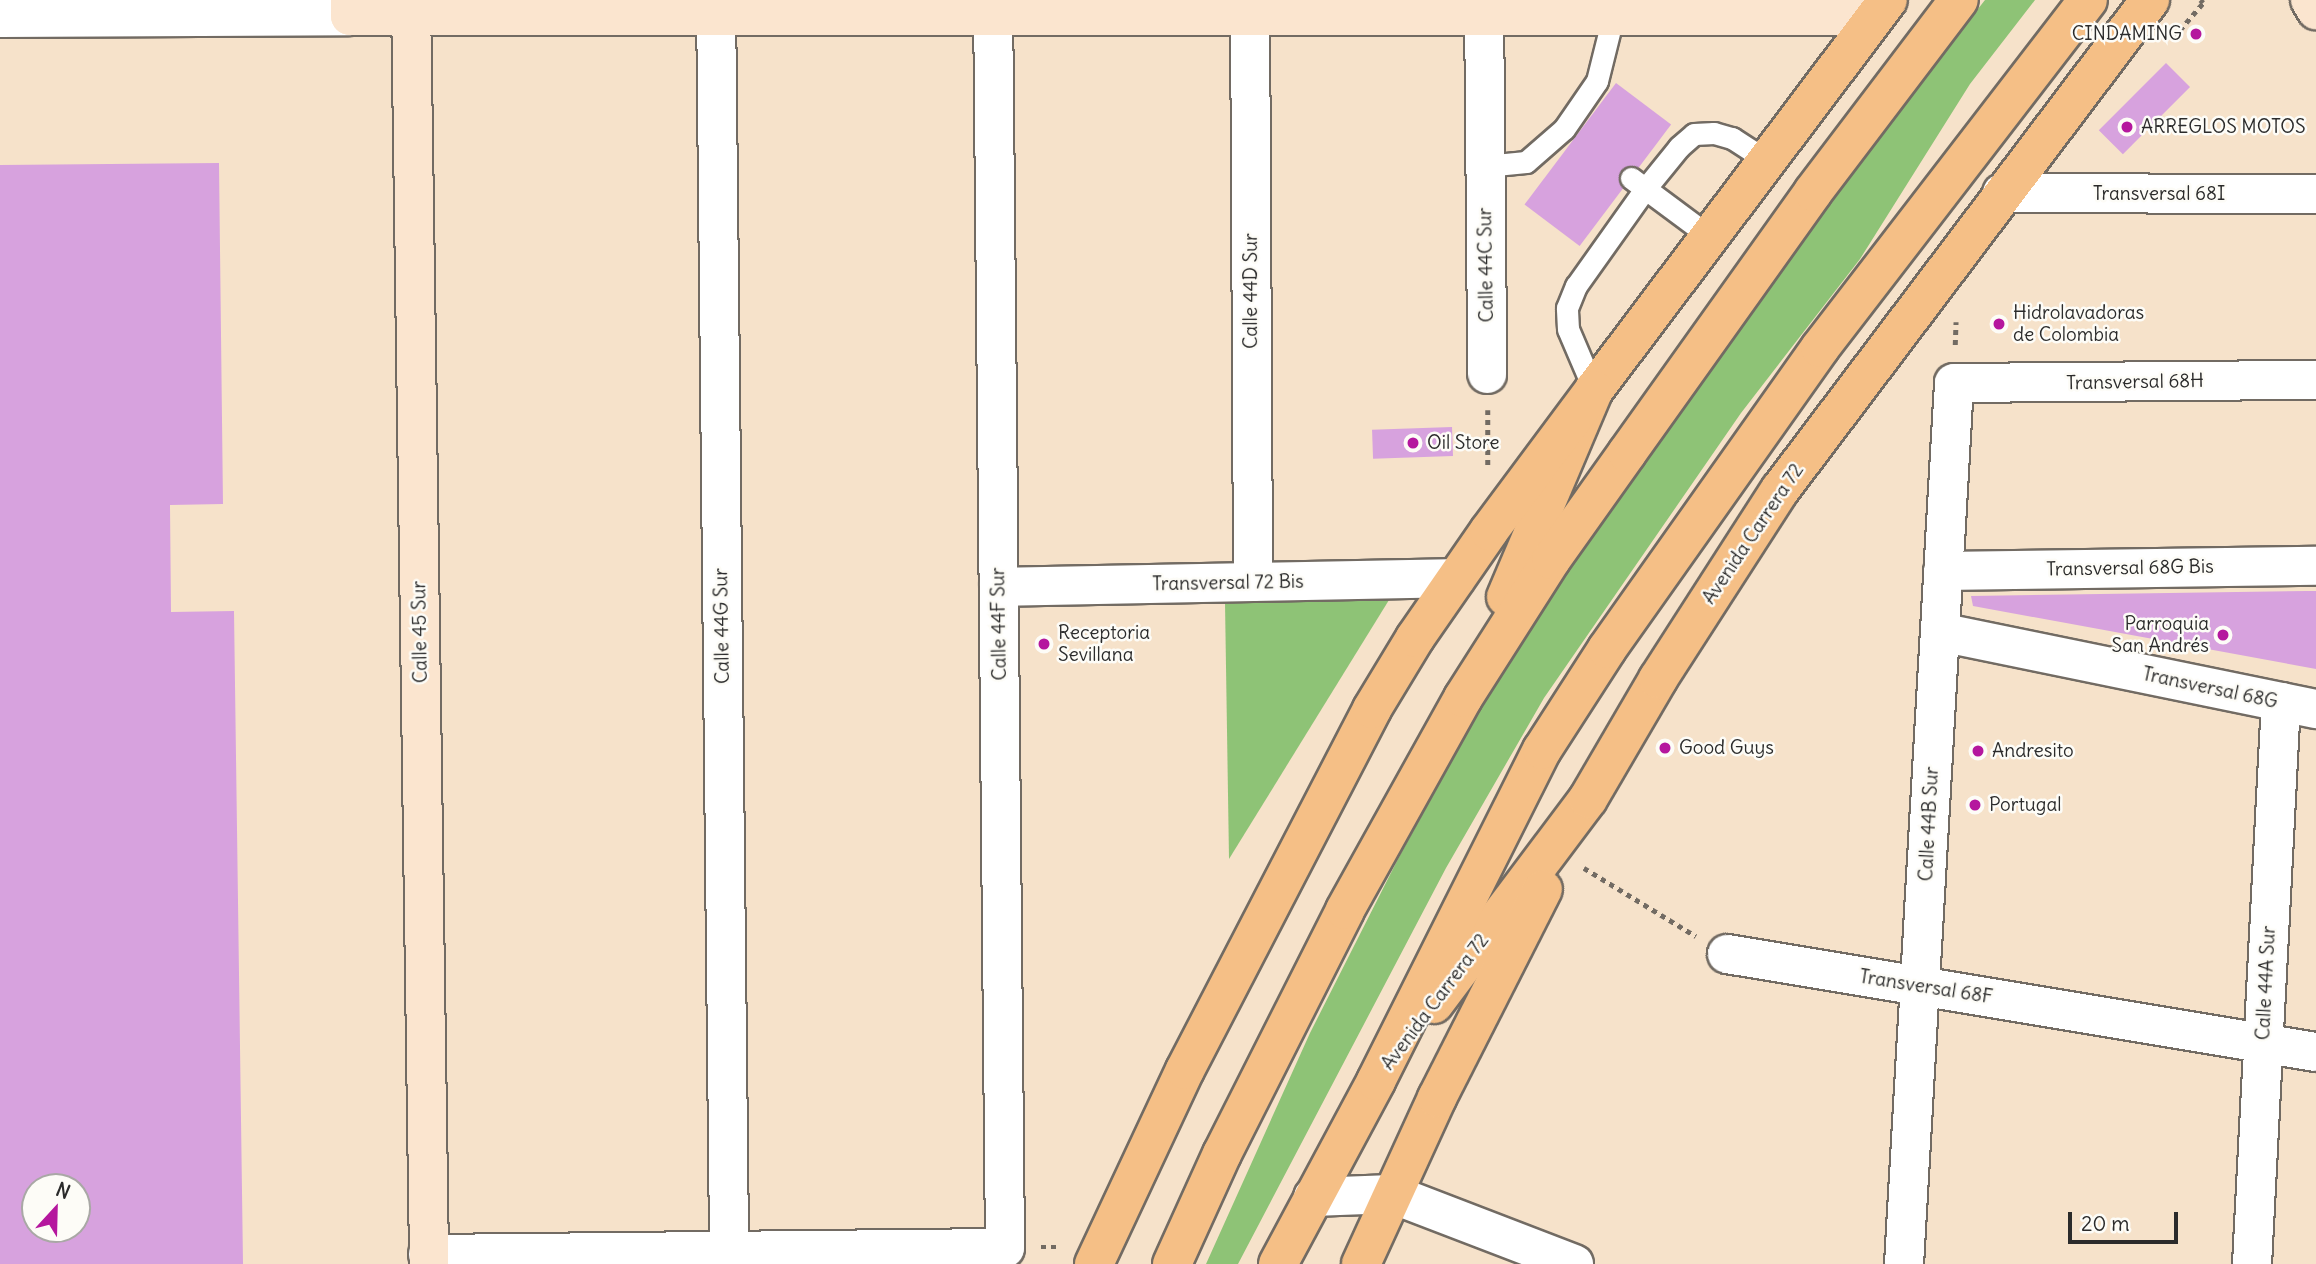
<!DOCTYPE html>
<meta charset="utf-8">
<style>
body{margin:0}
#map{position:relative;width:2316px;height:1264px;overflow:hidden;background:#f6e2ca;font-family:Delius,sans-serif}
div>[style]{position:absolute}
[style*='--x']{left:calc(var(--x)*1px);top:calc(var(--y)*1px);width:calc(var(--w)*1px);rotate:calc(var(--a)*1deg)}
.green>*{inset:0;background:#8ec376}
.building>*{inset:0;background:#d7a2de;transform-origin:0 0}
.path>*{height:4.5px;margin-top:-2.25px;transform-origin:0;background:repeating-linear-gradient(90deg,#726b63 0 5px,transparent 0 10px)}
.roads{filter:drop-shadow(2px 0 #726b63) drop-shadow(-2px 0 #726b63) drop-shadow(0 2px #726b63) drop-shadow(0 -2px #726b63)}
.lane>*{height:21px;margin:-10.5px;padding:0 10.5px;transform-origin:10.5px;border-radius:10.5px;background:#fff}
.street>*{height:38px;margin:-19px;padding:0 19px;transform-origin:19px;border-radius:19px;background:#fff}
.secondary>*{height:38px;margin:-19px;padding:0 19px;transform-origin:19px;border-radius:19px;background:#fbe5cf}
.highway>*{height:38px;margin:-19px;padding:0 19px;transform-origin:19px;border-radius:19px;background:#f5bf86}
.dots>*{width:19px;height:19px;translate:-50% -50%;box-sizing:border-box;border:4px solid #fdfcf7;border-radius:50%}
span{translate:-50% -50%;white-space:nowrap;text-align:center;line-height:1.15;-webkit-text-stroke:5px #fdfcf7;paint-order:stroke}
.poi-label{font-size:19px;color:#2b2b2b}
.right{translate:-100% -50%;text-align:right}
.left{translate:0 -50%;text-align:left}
.street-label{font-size:19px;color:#2b2b2b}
.north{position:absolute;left:21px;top:1173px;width:70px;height:70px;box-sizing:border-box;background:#fdfcf7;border:2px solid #a9a8a5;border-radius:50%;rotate:22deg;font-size:19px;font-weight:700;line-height:28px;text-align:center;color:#2b2b2b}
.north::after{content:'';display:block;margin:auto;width:24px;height:32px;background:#b5179e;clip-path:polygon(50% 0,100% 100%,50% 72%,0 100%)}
.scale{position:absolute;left:2068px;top:1212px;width:110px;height:32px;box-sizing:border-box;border:4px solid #2b2b2b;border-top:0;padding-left:9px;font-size:21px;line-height:24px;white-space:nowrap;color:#2b2b2b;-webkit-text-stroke:5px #fdfcf7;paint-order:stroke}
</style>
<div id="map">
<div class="green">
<i style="clip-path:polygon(1985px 0,2035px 0,1970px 84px,1860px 259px,1741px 413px,1544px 698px,1446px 868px,1238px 1264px,1206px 1264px,1310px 1033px,1399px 857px,1481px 708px,1586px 538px,1882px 131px)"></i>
<i style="clip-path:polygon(1389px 600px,1229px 859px,1225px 603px)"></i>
</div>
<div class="building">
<i style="left:2166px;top:63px;width:34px;height:95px;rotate:45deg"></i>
<i style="left:1616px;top:83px;width:69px;height:152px;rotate:37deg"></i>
<i style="clip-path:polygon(evenodd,219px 163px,223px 504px,170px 505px,171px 612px,234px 611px,243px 1264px,0 1264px,0 165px,219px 163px,35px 1187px,77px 1187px,77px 1229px,35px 1229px,35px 1187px)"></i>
<i style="left:1452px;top:427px;width:29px;height:80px;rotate:88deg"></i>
<i style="clip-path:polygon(2307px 591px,2316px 591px,2316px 669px,1973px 606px,1971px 596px)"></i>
</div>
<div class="path">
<i style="--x:2173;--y:38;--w:46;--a:-49.4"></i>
<i style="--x:2203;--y:3;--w:4;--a:-135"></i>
<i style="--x:1955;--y:345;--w:23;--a:-88"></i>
<i style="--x:1488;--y:410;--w:57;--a:90"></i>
<i style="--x:1584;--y:868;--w:131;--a:31.3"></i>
<i style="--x:1041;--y:1247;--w:19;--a:0"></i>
</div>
<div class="roads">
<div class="lane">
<i style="--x:1485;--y:166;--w:41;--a:-5.6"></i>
<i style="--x:1526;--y:162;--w:50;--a:-41"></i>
<i style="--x:1564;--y:129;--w:58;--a:-55.5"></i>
<i style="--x:1597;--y:81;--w:66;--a:-76"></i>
<i style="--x:1631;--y:178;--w:97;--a:36.6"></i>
<i style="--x:1594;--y:390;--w:66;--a:-113.1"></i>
<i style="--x:1568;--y:329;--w:21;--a:-93"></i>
<i style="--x:1567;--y:308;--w:24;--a:-68"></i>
<i style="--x:1576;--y:286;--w:119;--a:-54.6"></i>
<i style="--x:1645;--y:189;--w:54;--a:-51"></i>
<i style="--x:1679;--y:147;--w:20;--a:-41"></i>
<i style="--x:1694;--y:134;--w:20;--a:-3"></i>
<i style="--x:1714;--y:133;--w:19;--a:16"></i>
<i style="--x:1732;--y:138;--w:40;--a:32.9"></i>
</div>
<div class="street">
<i style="--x:716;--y:0;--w:1251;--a:89.4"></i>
<i style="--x:1250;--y:0;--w:582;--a:89.7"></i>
<i style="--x:1484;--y:0;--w:374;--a:89.5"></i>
<i style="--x:0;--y:18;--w:350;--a:-0.3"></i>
<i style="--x:2002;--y:193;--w:314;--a:0.2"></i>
<i style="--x:1943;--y:571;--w:373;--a:-0.8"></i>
<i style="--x:999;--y:587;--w:457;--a:-1.1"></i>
<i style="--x:1940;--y:632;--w:384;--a:11.6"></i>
<i style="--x:1727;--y:954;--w:597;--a:9.45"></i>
<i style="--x:1313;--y:1197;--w:79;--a:-2.2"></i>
<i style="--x:1392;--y:1194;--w:195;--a:21"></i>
<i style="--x:428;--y:1254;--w:577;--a:-0.6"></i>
<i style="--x:1005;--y:1248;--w:1248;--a:-90.55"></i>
<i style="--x:1904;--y:1264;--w:882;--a:-86.75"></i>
<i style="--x:1954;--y:383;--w:362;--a:-0.5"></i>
<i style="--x:2252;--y:1264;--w:563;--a:-87.05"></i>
</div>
<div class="secondary">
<i style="--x:350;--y:0;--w:16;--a:90"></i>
<i style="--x:350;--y:16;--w:1525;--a:0"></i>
<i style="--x:411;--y:0;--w:1264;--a:89.18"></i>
<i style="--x:2310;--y:0;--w:12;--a:59"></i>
</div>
<div class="highway">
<i style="--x:1506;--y:597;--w:225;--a:-67"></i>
<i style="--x:1594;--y:390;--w:488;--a:-53"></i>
<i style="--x:1434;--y:1004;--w:256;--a:-53.1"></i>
<i style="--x:1588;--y:799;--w:139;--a:-59.7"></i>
<i style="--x:1658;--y:679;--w:225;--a:-57.2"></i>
<i style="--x:1780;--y:490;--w:614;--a:-52.94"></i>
<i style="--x:1094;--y:1264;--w:214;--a:-64.9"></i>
<i style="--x:1185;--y:1070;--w:407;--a:-62.6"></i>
<i style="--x:1372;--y:709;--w:83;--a:-58.8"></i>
<i style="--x:1415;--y:638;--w:130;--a:-55.3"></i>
<i style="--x:1489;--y:531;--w:176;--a:-53.3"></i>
<i style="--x:1172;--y:1264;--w:121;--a:-65.6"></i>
<i style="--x:1222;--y:1154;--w:273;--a:-63.2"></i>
<i style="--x:1345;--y:910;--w:243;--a:-60.9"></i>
<i style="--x:1463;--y:698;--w:164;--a:-57.5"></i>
<i style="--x:1551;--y:560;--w:131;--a:-54.6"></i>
<i style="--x:1627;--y:453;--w:320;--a:-54.5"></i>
<i style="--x:1813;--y:192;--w:241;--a:-52.8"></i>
<i style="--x:1278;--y:1264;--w:208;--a:-61.8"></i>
<i style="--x:1376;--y:1081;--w:370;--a:-63.4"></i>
<i style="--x:1542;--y:750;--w:120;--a:-57.2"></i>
<i style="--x:1607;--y:649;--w:369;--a:-54.7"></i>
<i style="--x:1820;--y:348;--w:439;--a:-52.4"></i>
<i style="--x:1361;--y:1264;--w:183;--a:-65.4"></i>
<i style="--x:1437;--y:1098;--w:234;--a:-63.1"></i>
</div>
</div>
<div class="dots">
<i style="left:2196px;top:34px;background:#b5179e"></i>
<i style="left:2127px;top:127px;background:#b5179e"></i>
<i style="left:1999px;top:324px;background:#b5179e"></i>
<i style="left:1413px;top:443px;background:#b5179e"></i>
<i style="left:2223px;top:635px;background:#b5179e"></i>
<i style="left:1044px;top:644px;background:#b5179e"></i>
<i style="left:1665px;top:748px;background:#b5179e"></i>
<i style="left:1978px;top:751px;background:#b5179e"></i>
<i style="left:1975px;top:805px;background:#b5179e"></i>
</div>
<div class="poi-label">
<span class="right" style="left:2182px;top:34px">CINDAMING</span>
<span class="left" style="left:2141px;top:127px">ARREGLOS MOTOS</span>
<span class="left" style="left:2013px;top:324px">Hidrolavadoras<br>de Colombia</span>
<span class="left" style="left:1427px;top:443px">Oil Store</span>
<span class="right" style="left:2209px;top:635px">Parroquia<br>San Andrés</span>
<span class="left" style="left:1058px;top:644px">Receptoria<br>Sevillana</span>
<span class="left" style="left:1679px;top:748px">Good Guys</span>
<span class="left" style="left:1992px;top:751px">Andresito</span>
<span class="left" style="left:1989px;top:805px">Portugal</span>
</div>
<div class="street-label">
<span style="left:2159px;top:194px">Transversal 68I</span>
<span style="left:1486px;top:265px;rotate:-91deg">Calle 44C Sur</span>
<span style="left:1251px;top:291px;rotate:-90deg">Calle 44D Sur</span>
<span style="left:2135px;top:382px;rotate:-1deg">Transversal 68H</span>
<span style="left:1753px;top:534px;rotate:-56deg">Avenida Carrera 72</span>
<span style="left:2130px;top:568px;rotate:-1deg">Transversal 68G Bis</span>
<span style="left:1228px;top:583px;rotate:-1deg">Transversal 72 Bis</span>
<span style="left:999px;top:624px;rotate:-91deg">Calle 44F Sur</span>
<span style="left:722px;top:626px;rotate:-91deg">Calle 44G Sur</span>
<span style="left:420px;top:632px;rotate:-91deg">Calle 45 Sur</span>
<span style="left:2210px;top:688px;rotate:12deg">Transversal 68G</span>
<span style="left:1929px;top:824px;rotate:-87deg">Calle 44B Sur</span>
<span style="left:2266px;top:983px;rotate:-87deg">Calle 44A Sur</span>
<span style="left:1926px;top:987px;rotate:9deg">Transversal 68F</span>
<span style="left:1435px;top:1002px;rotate:-53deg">Avenida Carrera 72</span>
</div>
<div class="north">N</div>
<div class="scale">20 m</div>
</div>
